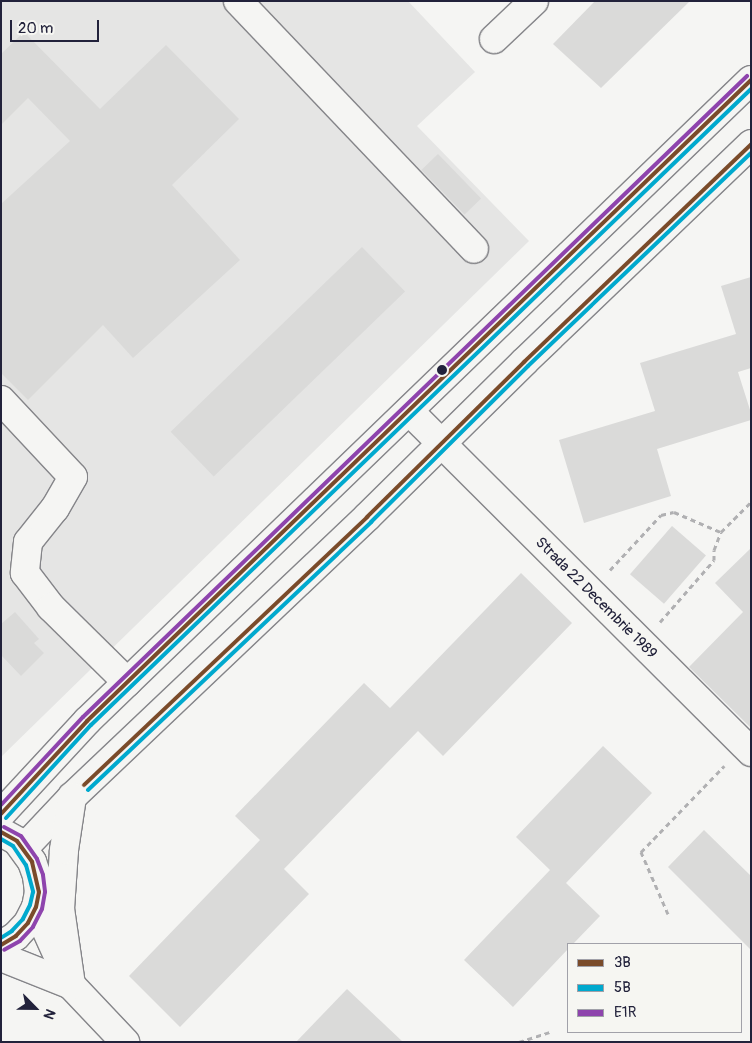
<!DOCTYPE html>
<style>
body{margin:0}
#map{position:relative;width:752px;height:1043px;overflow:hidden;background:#f5f5f3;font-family:Pangolin,sans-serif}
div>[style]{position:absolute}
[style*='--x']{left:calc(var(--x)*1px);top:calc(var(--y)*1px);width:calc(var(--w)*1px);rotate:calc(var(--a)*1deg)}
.built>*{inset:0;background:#e5e5e4}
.building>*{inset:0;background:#dadad9;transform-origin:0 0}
.path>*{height:3px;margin-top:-1.5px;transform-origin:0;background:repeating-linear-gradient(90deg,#b0b0b2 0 5px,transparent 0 9px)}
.roads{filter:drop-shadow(1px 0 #858589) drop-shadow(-1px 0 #858589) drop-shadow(0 1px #858589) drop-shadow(0 -1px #858589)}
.minor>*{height:28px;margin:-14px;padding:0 14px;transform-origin:14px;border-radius:14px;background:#f5f5f3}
.major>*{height:28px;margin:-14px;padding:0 14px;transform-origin:14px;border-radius:14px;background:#f5f5f3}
.bus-1>*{height:4px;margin:-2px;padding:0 2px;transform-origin:2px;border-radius:2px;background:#7a4b2a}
.bus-2>*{height:4px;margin:-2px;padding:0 2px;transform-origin:2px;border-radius:2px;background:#00a9ce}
.bus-3>*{height:4px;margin:-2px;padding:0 2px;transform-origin:2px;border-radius:2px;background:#8e44ad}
.dots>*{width:14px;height:14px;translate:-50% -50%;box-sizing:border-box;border:2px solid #f6f6f2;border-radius:50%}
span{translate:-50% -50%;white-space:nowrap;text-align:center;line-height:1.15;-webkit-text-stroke:5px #f6f6f2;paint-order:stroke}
.street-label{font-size:15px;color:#22223b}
.frame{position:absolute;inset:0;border:2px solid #22223b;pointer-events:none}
.legend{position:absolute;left:567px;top:943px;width:175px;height:90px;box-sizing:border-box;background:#f6f6f2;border:1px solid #a1a1a9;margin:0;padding:6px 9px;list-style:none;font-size:15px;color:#22223b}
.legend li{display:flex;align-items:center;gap:10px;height:25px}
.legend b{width:25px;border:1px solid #a1a1a9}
.north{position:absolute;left:10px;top:983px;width:50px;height:50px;-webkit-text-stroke:4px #f6f6f2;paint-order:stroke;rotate:113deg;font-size:14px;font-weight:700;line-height:20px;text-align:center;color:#22223b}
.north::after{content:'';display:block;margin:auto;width:18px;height:22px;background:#22223b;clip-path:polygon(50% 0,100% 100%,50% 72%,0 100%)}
.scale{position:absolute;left:10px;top:20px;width:89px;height:22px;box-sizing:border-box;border:2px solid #22223b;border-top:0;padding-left:6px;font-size:15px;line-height:18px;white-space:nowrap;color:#22223b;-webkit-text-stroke:4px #f6f6f2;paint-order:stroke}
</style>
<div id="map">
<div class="built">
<i style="clip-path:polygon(1px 1px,408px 1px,475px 72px,417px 126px,529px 241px,1px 757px)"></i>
</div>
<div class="building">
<i style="clip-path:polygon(595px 1px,690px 1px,601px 88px,553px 44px)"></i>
<i style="clip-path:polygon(24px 32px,100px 109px,166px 45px,239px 119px,172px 185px,240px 260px,133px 358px,103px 325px,28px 400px,1px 373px,1px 204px,70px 141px,28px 98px,1px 125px,1px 54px)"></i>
<i style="left:438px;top:154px;width:62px;height:23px;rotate:46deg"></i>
<i style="left:362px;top:247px;width:62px;height:266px;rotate:46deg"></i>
<i style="clip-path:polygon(751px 277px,751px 368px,738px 372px,751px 413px,751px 420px,657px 449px,671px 496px,584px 523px,559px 440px,655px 411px,640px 363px,736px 334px,721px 286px)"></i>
<i style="left:672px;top:526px;width:45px;height:64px;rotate:41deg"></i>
<i style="clip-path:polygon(751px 548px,751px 728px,689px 667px,743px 612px,715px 583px)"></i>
<i style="clip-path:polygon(521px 573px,572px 623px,443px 756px,418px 731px,284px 869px,309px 894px,180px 1027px,129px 976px,260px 840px,235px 816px,364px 683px,390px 708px)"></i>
<i style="clip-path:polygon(15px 612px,39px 639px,34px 643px,44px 653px,21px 676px,1px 655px,1px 624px)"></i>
<i style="clip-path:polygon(603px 746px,652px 793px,566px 883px,600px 916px,573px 944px,568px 944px,568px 949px,513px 1007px,464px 960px,550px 870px,516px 837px)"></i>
<i style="clip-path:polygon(704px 830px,751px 876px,751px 950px,668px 867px)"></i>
<i style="clip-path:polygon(347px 989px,403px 1042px,296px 1042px)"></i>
</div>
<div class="path">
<i style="--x:610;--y:570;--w:75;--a:-47.2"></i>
<i style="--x:661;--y:515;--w:13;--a:-13"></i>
<i style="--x:674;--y:512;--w:51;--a:23.1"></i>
<i style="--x:721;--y:532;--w:42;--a:-45"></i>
<i style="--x:660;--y:622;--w:82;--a:-48.9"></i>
<i style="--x:714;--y:560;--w:10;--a:-90"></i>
<i style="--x:714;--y:550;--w:19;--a:-69"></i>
<i style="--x:668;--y:914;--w:68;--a:-113.5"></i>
<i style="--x:641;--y:852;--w:120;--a:-46"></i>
<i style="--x:519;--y:1042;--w:32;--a:-18"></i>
</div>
<div class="roads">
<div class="minor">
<i style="--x:238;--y:1;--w:342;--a:46.4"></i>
<i style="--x:494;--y:39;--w:55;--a:-43.5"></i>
<i style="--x:1;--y:400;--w:105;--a:46.9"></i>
<i style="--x:73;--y:477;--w:36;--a:120"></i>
<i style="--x:55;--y:508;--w:43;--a:128.5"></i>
<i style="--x:28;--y:542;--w:31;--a:96"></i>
<i style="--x:25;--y:573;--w:43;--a:52.6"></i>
<i style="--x:51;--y:607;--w:107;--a:44.6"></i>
<i style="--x:409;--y:411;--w:483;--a:44.9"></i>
<i style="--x:36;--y:907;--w:85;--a:65.8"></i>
<i style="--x:71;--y:985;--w:79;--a:46.5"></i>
<i style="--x:1;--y:957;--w:75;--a:21.8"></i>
</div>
<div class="major">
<i style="--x:1;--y:814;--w:127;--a:-47.2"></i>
<i style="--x:87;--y:721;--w:923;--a:-43.99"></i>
<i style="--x:1;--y:832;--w:18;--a:29"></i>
<i style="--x:17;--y:841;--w:26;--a:54"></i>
<i style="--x:32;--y:862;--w:15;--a:70"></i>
<i style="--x:37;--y:876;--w:16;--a:83"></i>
<i style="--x:39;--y:892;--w:15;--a:101"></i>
<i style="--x:36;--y:907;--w:18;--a:117"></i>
<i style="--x:28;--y:923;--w:18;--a:133"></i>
<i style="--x:16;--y:936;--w:17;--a:149"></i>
<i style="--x:24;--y:848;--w:70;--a:-46.7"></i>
<i style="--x:72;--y:797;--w:407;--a:-43.5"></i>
<i style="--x:367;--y:517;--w:221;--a:-44.6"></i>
<i style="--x:524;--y:362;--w:315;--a:-43.8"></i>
<i style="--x:71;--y:985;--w:77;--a:-98.2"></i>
<i style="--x:60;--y:909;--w:59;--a:-86.1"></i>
<i style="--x:64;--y:850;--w:54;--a:-81.4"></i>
</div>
</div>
<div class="bus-1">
<i style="--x:84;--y:785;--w:390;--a:-43.4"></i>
<i style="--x:367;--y:517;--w:221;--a:-44.6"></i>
<i style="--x:524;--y:362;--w:315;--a:-43.8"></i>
<i style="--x:1;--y:814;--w:127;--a:-47.2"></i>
<i style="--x:87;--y:721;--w:923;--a:-43.99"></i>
<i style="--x:1;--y:832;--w:18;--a:29"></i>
<i style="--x:17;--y:841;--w:26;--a:54"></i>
<i style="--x:32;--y:862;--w:31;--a:77"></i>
<i style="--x:39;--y:892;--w:15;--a:101"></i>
<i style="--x:36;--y:907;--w:18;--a:117"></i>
<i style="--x:28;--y:923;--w:18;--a:133"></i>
<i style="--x:16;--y:936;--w:17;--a:149"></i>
</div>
<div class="bus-2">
<i style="--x:88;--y:790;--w:390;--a:-43.4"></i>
<i style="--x:371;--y:522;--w:221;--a:-44.8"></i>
<i style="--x:528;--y:366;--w:308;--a:-43.7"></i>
<i style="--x:6;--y:818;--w:126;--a:-47.6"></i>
<i style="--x:91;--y:725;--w:917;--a:-43.94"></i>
<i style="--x:1;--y:839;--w:14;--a:30"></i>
<i style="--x:13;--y:846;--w:23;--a:56"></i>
<i style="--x:26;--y:865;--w:28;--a:75"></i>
<i style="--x:33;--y:892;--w:13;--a:103"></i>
<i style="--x:30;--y:905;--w:16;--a:117"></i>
<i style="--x:23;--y:919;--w:16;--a:133"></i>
<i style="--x:12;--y:931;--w:13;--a:148"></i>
</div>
<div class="bus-3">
<i style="--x:1;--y:805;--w:120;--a:-47"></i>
<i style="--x:83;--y:717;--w:923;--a:-43.99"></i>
<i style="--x:4;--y:827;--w:19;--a:28"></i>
<i style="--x:21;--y:836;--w:28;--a:55"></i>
<i style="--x:37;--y:859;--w:17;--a:69"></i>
<i style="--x:43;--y:875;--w:17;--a:83"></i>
<i style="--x:45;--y:892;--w:17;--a:100"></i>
<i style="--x:42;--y:909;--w:20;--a:117"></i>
<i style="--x:33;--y:927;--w:19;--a:133"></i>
<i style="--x:20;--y:941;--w:18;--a:151"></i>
</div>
<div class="dots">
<i style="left:442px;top:370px;background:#22223b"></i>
</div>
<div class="street-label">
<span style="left:596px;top:598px;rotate:45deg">Strada 22 Decembrie 1989</span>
</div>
<div class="frame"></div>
<ul class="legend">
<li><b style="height:6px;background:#7a4b2a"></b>3B</li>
<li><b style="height:6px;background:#00a9ce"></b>5B</li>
<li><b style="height:6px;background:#8e44ad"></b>E1R</li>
</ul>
<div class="north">N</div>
<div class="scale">20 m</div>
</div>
